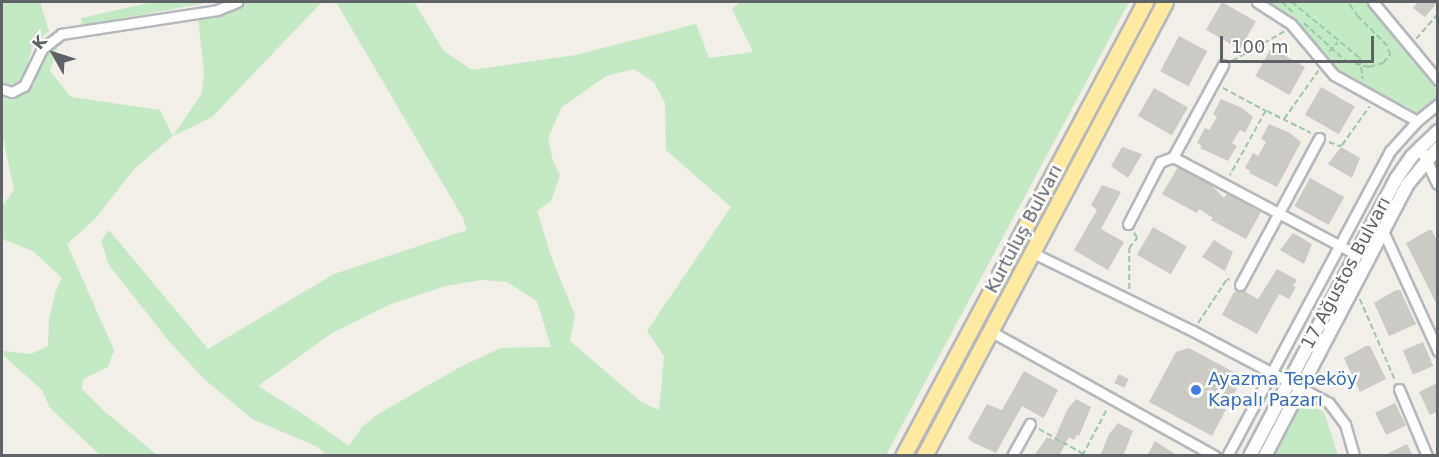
<!DOCTYPE html>
<meta charset="utf-8">
<style>
body{margin:0}
#map{position:relative;width:1439px;height:457px;overflow:hidden;background:#f1efe8;font-family:"DejaVu Sans",sans-serif}
div>[style]{position:absolute}
[style*='--x']{left:calc(var(--x)*1px);top:calc(var(--y)*1px);width:calc(var(--w)*1px);rotate:calc(var(--a)*1deg)}
.green>*{inset:0;background:#c5e8c5}
.building>*{inset:0;background:#cccac5;transform-origin:0 0}
.path>*{height:1.5px;margin-top:-0.75px;transform-origin:0;background:repeating-linear-gradient(90deg,#9cc7a9 0 6px,transparent 0 9px)}
.roads{filter:drop-shadow(2px 0 #b5b8bc) drop-shadow(-2px 0 #b5b8bc) drop-shadow(0 2px #b5b8bc) drop-shadow(0 -2px #b5b8bc)}
.minor>*{height:9px;margin:-4.5px;padding:0 4.5px;transform-origin:4.5px;border-radius:4.5px;background:#fff}
.tertiary>*{height:10px;margin:-5px;padding:0 5px;transform-origin:5px;border-radius:5px;background:#fff}
.secondary>*{height:12px;margin:-6px;padding:0 6px;transform-origin:6px;border-radius:6px;background:#fff}
.trunk>*{height:15px;margin:-7.5px;padding:0 7.5px;transform-origin:7.5px;border-radius:7.5px;background:#feeaa1}
.dots>*{width:16px;height:16px;translate:-50% -50%;box-sizing:border-box;border:3px solid #fff;border-radius:50%}
span{translate:-50% -50%;white-space:nowrap;text-align:center;line-height:1.15;-webkit-text-stroke:5px #fff;paint-order:stroke}
.street-label{font-size:18px;color:#5f6368}
.shop-label{font-size:18px;color:#366cbe}
.left{translate:0 -50%;text-align:left}
.frame{position:absolute;inset:0;border:3px solid #5f6368;pointer-events:none}
.north{position:absolute;left:24px;top:24px;width:60px;height:60px;-webkit-text-stroke:4px #fff;paint-order:stroke;rotate:309deg;font-size:16px;font-weight:700;line-height:24px;text-align:center;color:#5f6368}
.north::after{content:'';display:block;margin:auto;width:21px;height:27px;background:#5f6368;clip-path:polygon(50% 0,100% 100%,50% 72%,0 100%)}
.scale{position:absolute;left:1220px;top:36px;width:154px;height:27px;box-sizing:border-box;border:3px solid #5f6368;border-top:0;padding-left:8px;font-size:18px;line-height:21px;white-space:nowrap;color:#5f6368;-webkit-text-stroke:4px #fff;paint-order:stroke}
</style>
<div id="map">
<div class="green">
<i style="clip-path:polygon(2px 2px,40px 2px,49px 31px,33px 46px,22px 80px,8px 86px,2px 83px)"></i>
<i style="clip-path:polygon(153px 2px,211px 2px,82px 26px,81px 18px)"></i>
<i style="clip-path:polygon(246px 2px,322px 2px,212px 117px,173px 136px,135px 168px,95px 219px,67px 244px,114px 350px,108px 367px,83px 379px,82px 389px,103px 410px,157px 455px,100px 455px,50px 408px,42px 390px,4px 356px,3px 351px,31px 354px,48px 346px,49px 320px,55px 293px,62px 278px,33px 251px,2px 239px,2px 206px,14px 190px,2px 134px,2px 95px,7px 99px,27px 93px,34px 85px,45px 53px,52px 45px,59px 42px,50px 71px,71px 97px,160px 110px,173px 136px,202px 93px,204px 72px,198px 18px,232px 10px)"></i>
<i style="clip-path:polygon(evenodd,336px 2px,414px 2px,444px 51px,472px 70px,576px 55px,696px 24px,709px 58px,753px 52px,732px 9px,741px 2px,1129px 2px,886px 455px,327px 456px,318px 447px,252px 419px,204px 379px,168px 340px,109px 265px,101px 241px,109px 230px,208px 349px,334px 274px,467px 230px,463px 218px,336px 2px,634px 69px,654px 82px,665px 103px,666px 150px,731px 207px,647px 331px,664px 356px,659px 410px,641px 402px,570px 341px,575px 315px,552px 259px,537px 211px,551px 201px,560px 175px,553px 161px,548px 138px,562px 107px,606px 76px,634px 69px,336px 2px,482px 280px,507px 282px,537px 301px,551px 347px,501px 348px,460px 367px,378px 414px,362px 427px,349px 446px,306px 416px,258px 386px,332px 333px,391px 304px,445px 286px,482px 280px)"></i>
<i style="clip-path:polygon(1267px 2px,1366px 2px,1437px 90px,1437px 100px,1419px 114px,1342px 74px,1335px 69px,1297px 24px)"></i>
<i style="clip-path:polygon(1310px 404px,1324px 412px,1338px 455px,1273px 455px,1299px 406px)"></i>
</div>
<div class="building">
<i style="left:1222px;top:2px;width:39px;height:32px;rotate:30deg"></i>
<i style="clip-path:polygon(1418px 2px,1437px 2px,1437px 3px,1425px 17px,1413px 8px)"></i>
<i style="left:1179px;top:36px;width:32px;height:40px;rotate:28deg"></i>
<i style="left:1271px;top:48px;width:39px;height:32px;rotate:29deg"></i>
<i style="left:1321px;top:87px;width:39px;height:32px;rotate:30deg"></i>
<i style="left:1154px;top:88px;width:39px;height:32px;rotate:30deg"></i>
<i style="clip-path:polygon(1221px 99px,1242px 108px,1253px 117px,1245px 133px,1240px 130px,1232px 143px,1237px 146px,1228px 161px,1200px 148px,1202px 146px,1197px 143px,1205px 128px,1209px 130px,1217px 117px,1213px 114px)"></i>
<i style="clip-path:polygon(1269px 124px,1290px 133px,1301px 142px,1277px 187px,1249px 173px,1250px 171px,1245px 168px,1253px 153px,1258px 156px,1266px 142px,1261px 139px)"></i>
<i style="clip-path:polygon(1122px 147px,1142px 154px,1128px 178px,1111px 166px)"></i>
<i style="clip-path:polygon(1341px 147px,1360px 158px,1352px 178px,1328px 164px)"></i>
<i style="clip-path:polygon(1178px 167px,1211px 185px,1224px 198px,1227px 193px,1261px 212px,1246px 239px,1211px 220px,1213px 218px,1199px 209px,1197px 213px,1162px 194px)"></i>
<i style="left:1310px;top:178px;width:39px;height:32px;rotate:29deg"></i>
<i style="clip-path:polygon(1102px 185px,1121px 192px,1101px 229px,1124px 242px,1108px 270px,1074px 250px,1097px 210px,1091px 205px)"></i>
<i style="left:1153px;top:227px;width:39px;height:32px;rotate:30deg"></i>
<i style="clip-path:polygon(1429px 230px,1432px 230px,1437px 241px,1437px 305px,1406px 243px)"></i>
<i style="clip-path:polygon(1293px 233px,1312px 244px,1304px 264px,1280px 250px)"></i>
<i style="clip-path:polygon(1214px 240px,1233px 252px,1225px 271px,1202px 257px)"></i>
<i style="clip-path:polygon(1277px 269px,1297px 280px,1293px 286px,1296px 287px,1289px 299px,1279px 294px,1257px 334px,1222px 315px,1234px 292px,1244px 291px,1258px 299px)"></i>
<i style="clip-path:polygon(1396px 290px,1400px 290px,1416px 324px,1389px 336px,1374px 303px)"></i>
<i style="left:1423px;top:342px;width:26px;height:22px;rotate:67deg"></i>
<i style="clip-path:polygon(1366px 346px,1370px 346px,1386px 379px,1360px 392px,1344px 358px)"></i>
<i style="clip-path:polygon(1189px 348px,1243px 377px,1212px 436px,1149px 402px,1176px 352px)"></i>
<i style="clip-path:polygon(1024px 371px,1058px 390px,1046px 414px,1043px 418px,1022px 406px,996px 453px,972px 442px,968px 438px,987px 404px,1002px 410px)"></i>
<i style="left:1119px;top:374px;width:11px;height:10px;rotate:27deg"></i>
<i style="clip-path:polygon(1437px 383px,1437px 412px,1430px 415px,1419px 392px)"></i>
<i style="clip-path:polygon(1076px 399px,1091px 407px,1079px 436px,1077px 435px,1074px 440px,1069px 437px,1059px 456px,1034px 456px,1047px 437px,1054px 440px,1067px 410px)"></i>
<i style="left:1395px;top:403px;width:25px;height:22px;rotate:64deg"></i>
<i style="clip-path:polygon(1118px 423px,1133px 431px,1123px 456px,1100px 456px,1109px 434px)"></i>
<i style="clip-path:polygon(1155px 441px,1167px 449px,1179px 456px,1147px 456px)"></i>
<i style="clip-path:polygon(1407px 444px,1413px 456px,1383px 456px)"></i>
</div>
<div class="path">
<i style="--x:1282;--y:2;--w:16;--a:43"></i>
<i style="--x:1292;--y:2;--w:88;--a:39.5"></i>
<i style="--x:1360;--y:58;--w:21;--a:82"></i>
<i style="--x:1304;--y:23;--w:57;--a:42.1"></i>
<i style="--x:1346;--y:61;--w:24;--a:15"></i>
<i style="--x:1369;--y:67;--w:15;--a:-16"></i>
<i style="--x:1383;--y:63;--w:11;--a:-49"></i>
<i style="--x:1390;--y:55;--w:9;--a:-108"></i>
<i style="--x:1387;--y:46;--w:41;--a:-135"></i>
<i style="--x:1358;--y:17;--w:19;--a:-126"></i>
<i style="--x:1416;--y:39;--w:33;--a:-49"></i>
<i style="--x:1329;--y:52;--w:13;--a:-48"></i>
<i style="--x:1232;--y:61;--w:61;--a:-29.5"></i>
<i style="--x:1223;--y:88;--w:49;--a:28.1"></i>
<i style="--x:1266;--y:111;--w:74;--a:119"></i>
<i style="--x:1267;--y:111;--w:49;--a:26.6"></i>
<i style="--x:1284;--y:119;--w:59;--a:-54.7"></i>
<i style="--x:1329;--y:142;--w:11;--a:22"></i>
<i style="--x:1339;--y:146;--w:3;--a:-18"></i>
<i style="--x:1342;--y:145;--w:47;--a:-54.6"></i>
<i style="--x:1129;--y:289;--w:41;--a:-90"></i>
<i style="--x:1129;--y:248;--w:13;--a:-51"></i>
<i style="--x:1137;--y:238;--w:7;--a:-124"></i>
<i style="--x:1360;--y:299;--w:88;--a:66.6"></i>
<i style="--x:1198;--y:323;--w:53;--a:-56.6"></i>
<i style="--x:1227;--y:279;--w:3;--a:18"></i>
<i style="--x:1039;--y:429;--w:55;--a:29.4"></i>
<i style="--x:1082;--y:456;--w:53;--a:-62"></i>
</div>
<div class="roads">
<div class="minor">
<i style="--x:1257;--y:2;--w:40;--a:32.9"></i>
<i style="--x:1291;--y:24;--w:67;--a:49.9"></i>
<i style="--x:1334;--y:75;--w:95;--a:29"></i>
<i style="--x:1373;--y:2;--w:102;--a:50.2"></i>
<i style="--x:1223;--y:65;--w:105;--a:118.5"></i>
<i style="--x:1173;--y:157;--w:208;--a:28"></i>
<i style="--x:2;--y:89;--w:10;--a:17"></i>
<i style="--x:12;--y:92;--w:13;--a:-27"></i>
<i style="--x:24;--y:86;--w:41;--a:-64.1"></i>
<i style="--x:42;--y:49;--w:24;--a:-38"></i>
<i style="--x:61;--y:34;--w:158;--a:-8.7"></i>
<i style="--x:217;--y:10;--w:22;--a:-22"></i>
<i style="--x:1128;--y:224;--w:70;--a:-62.7"></i>
<i style="--x:1160;--y:162;--w:14;--a:-21"></i>
<i style="--x:1383;--y:231;--w:132;--a:65.4"></i>
<i style="--x:1033;--y:253;--w:178;--a:26"></i>
<i style="--x:1193;--y:331;--w:154;--a:27.9"></i>
<i style="--x:1329;--y:403;--w:26;--a:53"></i>
<i style="--x:1345;--y:424;--w:33;--a:74"></i>
<i style="--x:1240;--y:285;--w:167;--a:-61.7"></i>
<i style="--x:992;--y:332;--w:255;--a:29.1"></i>
<i style="--x:1399;--y:389;--w:73;--a:67.3"></i>
<i style="--x:1012;--y:456;--w:37;--a:-61"></i>
<i style="--x:1227;--y:456;--w:346;--a:-61.9"></i>
<i style="--x:1390;--y:151;--w:40;--a:-48"></i>
<i style="--x:1417;--y:121;--w:27;--a:-39"></i>
</div>
<div class="tertiary">
<i style="--x:1420;--y:147;--w:41;--a:64.1"></i>
</div>
<div class="secondary">
<i style="--x:1250;--y:456;--w:313;--a:-62.2"></i>
<i style="--x:1396;--y:179;--w:28;--a:-55"></i>
<i style="--x:1412;--y:156;--w:36;--a:-44"></i>
<i style="--x:1265;--y:456;--w:306;--a:-62.3"></i>
<i style="--x:1407;--y:185;--w:48;--a:-50"></i>
</div>
<div class="trunk">
<i style="--x:903;--y:456;--w:514;--a:-61.94"></i>
<i style="--x:924;--y:456;--w:514;--a:-62.04"></i>
</div>
</div>
<div class="dots">
<i style="left:1196px;top:390px;background:#3f7fe0"></i>
</div>
<div class="street-label">
<span style="left:1024px;top:229px;rotate:-62deg">Kurtuluş Bulvarı</span>
<span style="left:1346px;top:273px;rotate:-62deg">17 Ağustos Bulvarı</span>
</div>
<div class="shop-label">
<span class="left" style="left:1208px;top:390px">Ayazma Tepeköy<br>Kapalı Pazarı</span>
</div>
<div class="frame"></div>
<div class="north">K</div>
<div class="scale">100 m</div>
</div>
